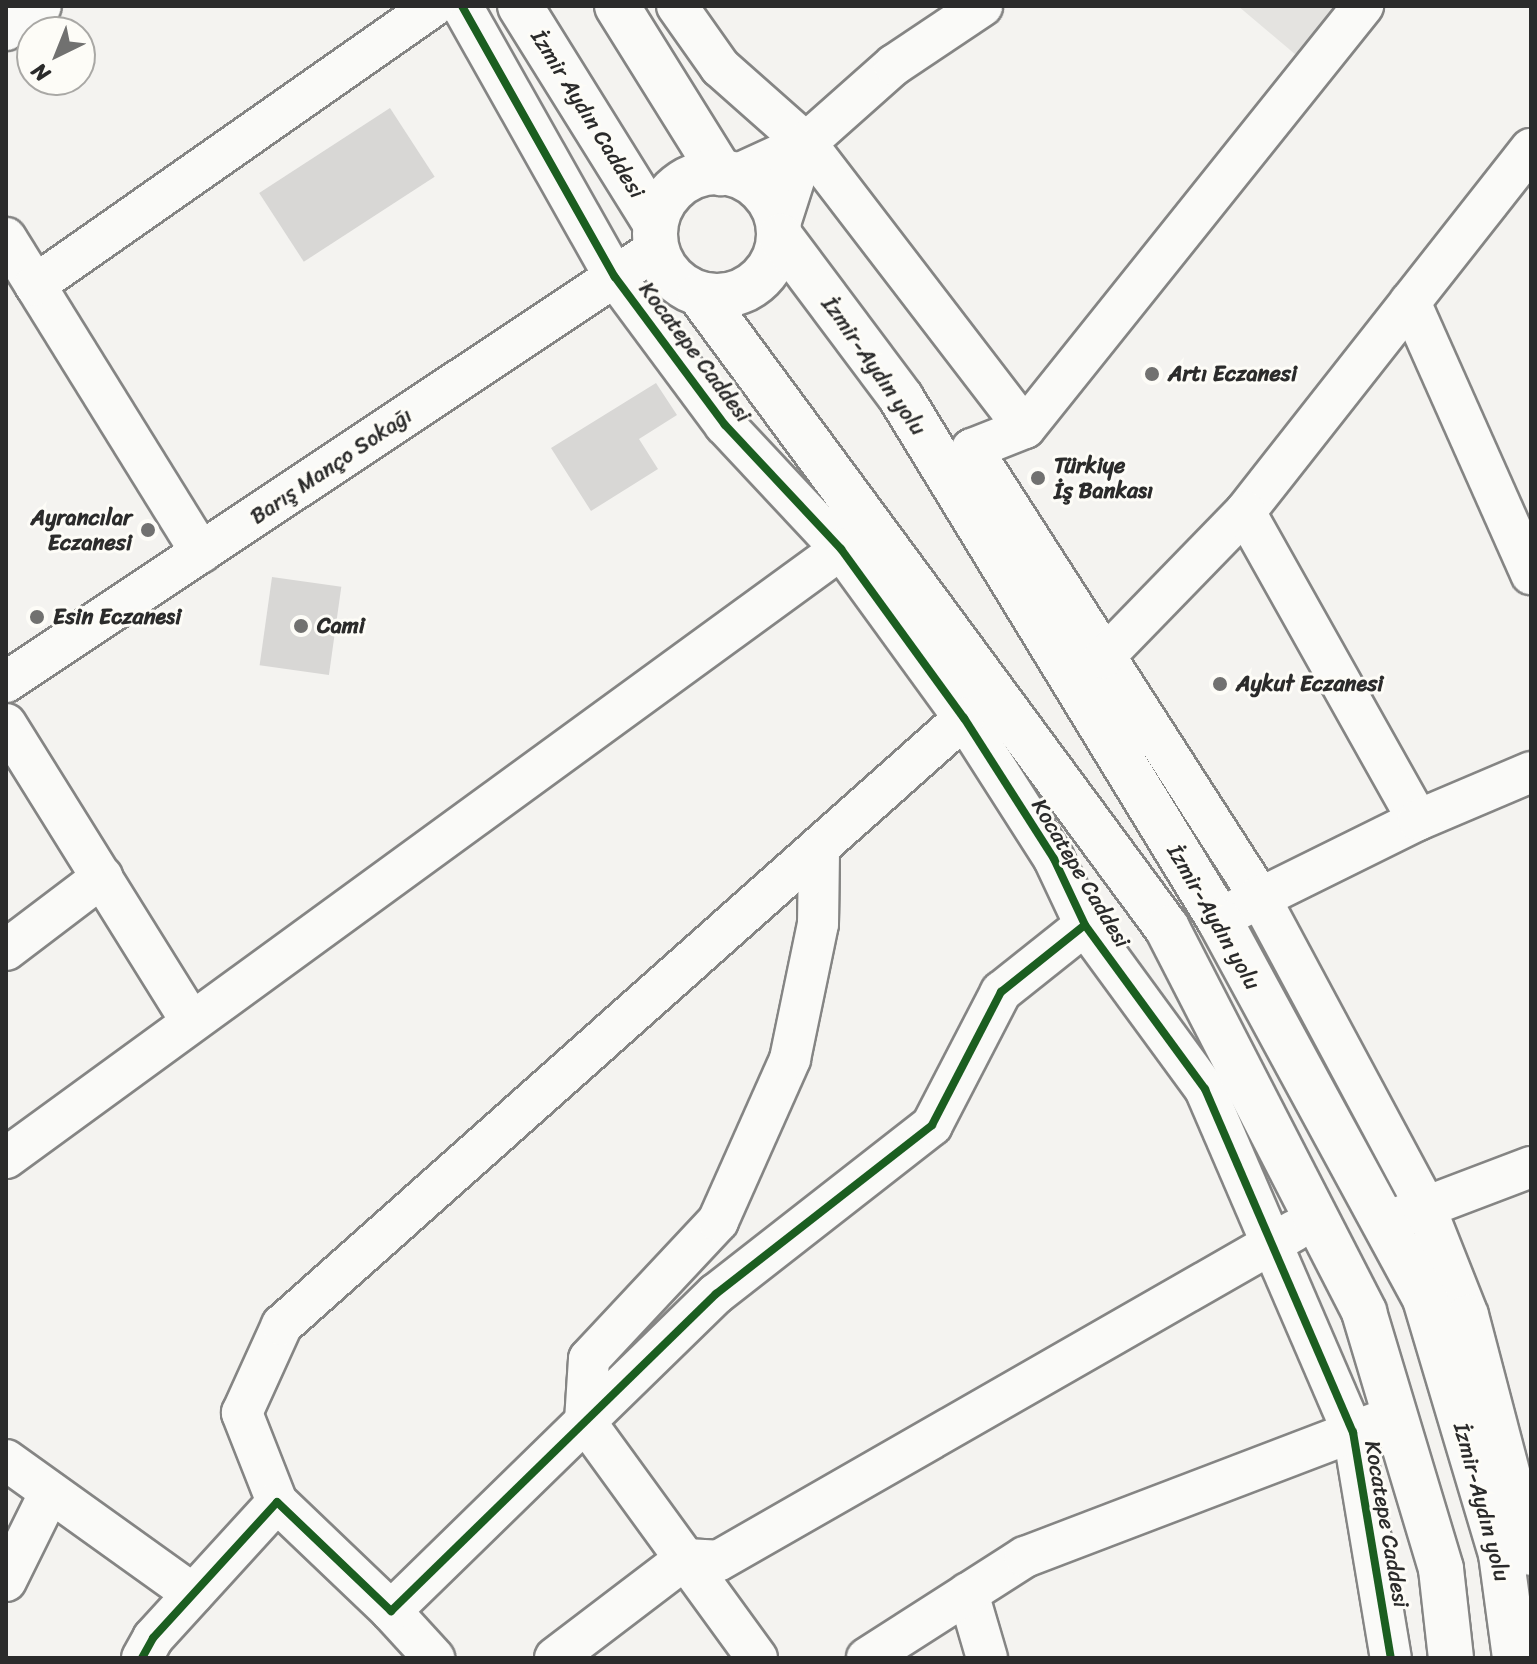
<!DOCTYPE html>
<meta charset="utf-8">
<style>
body{margin:0}
#map{position:relative;width:1537px;height:1664px;overflow:hidden;background:#f4f3f0;font-family:Sriracha,sans-serif}
div>[style]{position:absolute}
[style*='--x']{left:calc(var(--x)*1px);top:calc(var(--y)*1px);width:calc(var(--w)*1px);rotate:calc(var(--a)*1deg)}
.green>*{inset:0;background:#e4e3e0}
.building>*{inset:0;background:#d8d7d5;transform-origin:0 0}
.roads{filter:drop-shadow(2px 0 #858584) drop-shadow(-2px 0 #858584) drop-shadow(0 2px #858584) drop-shadow(0 -2px #858584)}
.minor>*{height:40px;margin:-20px;padding:0 20px;transform-origin:20px;border-radius:20px;background:#fafaf8}
.highway>*{height:44px;margin:-22px;padding:0 22px;transform-origin:22px;border-radius:22px;background:#fafaf8}
.highway>.ring{margin:-22px;padding:0;box-sizing:content-box;background:none;border:44px solid #fafaf8;border-radius:50%}
.cycleway>*{height:8px;margin:-4px;padding:0 4px;transform-origin:4px;border-radius:4px;background:#1b5e20}
.dots>*{width:22px;height:22px;translate:-50% -50%;box-sizing:border-box;border:4px solid #fdfcf7;border-radius:50%}
span{translate:-50% -50%;white-space:nowrap;text-align:center;line-height:1.15;-webkit-text-stroke:6px #fdfcf7;paint-order:stroke}
.street-label{font-size:22px;color:#2b2b2b}
.poi-label{font-size:22px;color:#2b2b2b;font-weight:700}
.left{translate:0 -50%;text-align:left}
.right{translate:-100% -50%;text-align:right}
.frame{position:absolute;inset:0;border:8px solid #2b2b2b;pointer-events:none}
.north{position:absolute;left:16px;top:16px;width:80px;height:80px;box-sizing:border-box;background:#fdfcf7;border:2px solid #a9a8a5;border-radius:50%;rotate:223deg;font-size:22px;font-weight:700;line-height:32px;text-align:center;color:#2b2b2b}
.north::after{content:'';display:block;margin:auto;width:28px;height:36px;background:#717170;clip-path:polygon(50% 0,100% 100%,50% 72%,0 100%)}
</style>
<div id="map">
<div class="green">
<i style="clip-path:polygon(1238px 6px,1337px 6px,1296px 55px)"></i>
</div>
<div class="building">
<i style="left:390px;top:108px;width:82px;height:156px;rotate:57deg"></i>
<i style="clip-path:polygon(656px 383px,677px 415px,639px 439px,658px 469px,591px 511px,551px 448px)"></i>
<i style="left:272px;top:577px;width:70px;height:89px;rotate:8deg"></i>
</div>
<div class="roads">
<div class="minor">
<i style="--x:462;--y:6;--w:311;--a:60.6"></i>
<i style="--x:615;--y:277;--w:184;--a:53.4"></i>
<i style="--x:725;--y:425;--w:170;--a:46.9"></i>
<i style="--x:841;--y:549;--w:209;--a:54"></i>
<i style="--x:964;--y:718;--w:167;--a:57.4"></i>
<i style="--x:1054;--y:859;--w:73;--a:64.8"></i>
<i style="--x:1085;--y:925;--w:203;--a:53.8"></i>
<i style="--x:1205;--y:1089;--w:374;--a:66.7"></i>
<i style="--x:1353;--y:1432;--w:229;--a:80.5"></i>
<i style="--x:677;--y:6;--w:75;--a:54.8"></i>
<i style="--x:720;--y:67;--w:115;--a:41.5"></i>
<i style="--x:806;--y:143;--w:359;--a:52.5"></i>
<i style="--x:1025;--y:428;--w:57;--a:158.4"></i>
<i style="--x:972;--y:449;--w:531;--a:57.3"></i>
<i style="--x:1259;--y:896;--w:349;--a:61.8"></i>
<i style="--x:1424;--y:1204;--w:119;--a:68.4"></i>
<i style="--x:1468;--y:1315;--w:248;--a:75.3"></i>
<i style="--x:6;--y:30;--w:42;--a:-34.4"></i>
<i style="--x:736;--y:175;--w:77;--a:-24.6"></i>
<i style="--x:806;--y:143;--w:118;--a:-41.6"></i>
<i style="--x:894;--y:65;--w:106;--a:-33.8"></i>
<i style="--x:779;--y:227;--w:88;--a:-72.2"></i>
<i style="--x:6;--y:238;--w:370;--a:58.2"></i>
<i style="--x:35;--y:285;--w:486;--a:-35"></i>
<i style="--x:1410;--y:302;--w:298;--a:66"></i>
<i style="--x:1025;--y:428;--w:541;--a:-51.31"></i>
<i style="--x:1245;--y:512;--w:462;--a:-51.8"></i>
<i style="--x:1103;--y:658;--w:204;--a:-45.8"></i>
<i style="--x:1245;--y:512;--w:353;--a:60.7"></i>
<i style="--x:6;--y:682;--w:781;--a:-33.67"></i>
<i style="--x:6;--y:724;--w:350;--a:58.1"></i>
<i style="--x:1238;--y:909;--w:201;--a:-26.3"></i>
<i style="--x:1418;--y:820;--w:123;--a:-23"></i>
<i style="--x:6;--y:950;--w:121;--a:-37.2"></i>
<i style="--x:6;--y:1158;--w:1033;--a:-36.1"></i>
<i style="--x:841;--y:549;--w:26;--a:2"></i>
<i style="--x:1402;--y:1216;--w:138;--a:-20.8"></i>
<i style="--x:6;--y:1460;--w:230;--a:35.6"></i>
<i style="--x:277;--y:1502;--w:96;--a:-111.5"></i>
<i style="--x:242;--y:1413;--w:97;--a:-65.6"></i>
<i style="--x:282;--y:1325;--w:913;--a:-41.67"></i>
<i style="--x:6;--y:1581;--w:99;--a:-63.7"></i>
<i style="--x:968;--y:1593;--w:68;--a:73.7"></i>
<i style="--x:391;--y:1611;--w:64;--a:47.5"></i>
<i style="--x:142;--y:1658;--w:23;--a:-61"></i>
<i style="--x:153;--y:1638;--w:184;--a:-47.6"></i>
<i style="--x:277;--y:1502;--w:158;--a:43.7"></i>
<i style="--x:391;--y:1611;--w:454;--a:-44.3"></i>
<i style="--x:716;--y:1294;--w:274;--a:-38"></i>
<i style="--x:932;--y:1125;--w:150;--a:-62.6"></i>
<i style="--x:1001;--y:992;--w:107;--a:-38.6"></i>
<i style="--x:555;--y:1658;--w:163;--a:-37.3"></i>
<i style="--x:685;--y:1559;--w:33;--a:3"></i>
<i style="--x:718;--y:1561;--w:664;--a:-29.81"></i>
<i style="--x:757;--y:1658;--w:293;--a:-126"></i>
<i style="--x:585;--y:1421;--w:62;--a:-86.3"></i>
<i style="--x:589;--y:1359;--w:189;--a:-46.9"></i>
<i style="--x:718;--y:1221;--w:177;--a:-66"></i>
<i style="--x:790;--y:1059;--w:138;--a:-78.3"></i>
<i style="--x:818;--y:924;--w:75;--a:-89.2"></i>
<i style="--x:867;--y:1658;--w:188;--a:-32.6"></i>
<i style="--x:1025;--y:1557;--w:376;--a:-20.9"></i>
</div>
<div class="highway">
<i style="--x:520;--y:6;--w:256;--a:58.1"></i>
<i style="--x:617;--y:6;--w:197;--a:58.1"></i>
<i class="ring" style="left:655px;top:172px;width:80px;height:80px"></i>
<i style="--x:780;--y:236;--w:202;--a:53.2"></i>
<i style="--x:901;--y:398;--w:613;--a:58.62"></i>
<i style="--x:1220;--y:921;--w:430;--a:61.5"></i>
<i style="--x:1425;--y:1299;--w:266;--a:73.4"></i>
<i style="--x:1501;--y:1554;--w:105;--a:82.3"></i>
<i style="--x:700;--y:295;--w:787;--a:53.58"></i>
<i style="--x:1167;--y:928;--w:432;--a:62.8"></i>
<i style="--x:1364;--y:1312;--w:268;--a:73.3"></i>
<i style="--x:1441;--y:1569;--w:90;--a:83.6"></i>
</div>
</div>
<div class="cycleway">
<i style="--x:462;--y:6;--w:311;--a:60.6"></i>
<i style="--x:615;--y:277;--w:184;--a:53.4"></i>
<i style="--x:725;--y:425;--w:170;--a:46.9"></i>
<i style="--x:841;--y:549;--w:209;--a:54"></i>
<i style="--x:964;--y:718;--w:167;--a:57.4"></i>
<i style="--x:1054;--y:859;--w:73;--a:64.8"></i>
<i style="--x:1085;--y:925;--w:203;--a:53.8"></i>
<i style="--x:1205;--y:1089;--w:374;--a:66.7"></i>
<i style="--x:1353;--y:1432;--w:229;--a:80.5"></i>
<i style="--x:142;--y:1658;--w:23;--a:-61"></i>
<i style="--x:153;--y:1638;--w:184;--a:-47.6"></i>
<i style="--x:277;--y:1502;--w:158;--a:43.7"></i>
<i style="--x:391;--y:1611;--w:454;--a:-44.3"></i>
<i style="--x:716;--y:1294;--w:274;--a:-38"></i>
<i style="--x:932;--y:1125;--w:150;--a:-62.6"></i>
<i style="--x:1001;--y:992;--w:107;--a:-38.6"></i>
</div>
<div class="dots">
<i style="left:1152px;top:374px;background:#717170"></i>
<i style="left:1038px;top:478px;background:#717170"></i>
<i style="left:148px;top:530px;background:#717170"></i>
<i style="left:37px;top:617px;background:#717170"></i>
<i style="left:301px;top:626px;background:#717170"></i>
<i style="left:1220px;top:684px;background:#717170"></i>
</div>
<div class="street-label">
<span style="left:588px;top:114px;rotate:58deg">İzmir Aydın Caddesi</span>
<span style="left:695px;top:352px;rotate:53deg">Kocatepe Caddesi</span>
<span style="left:874px;top:366px;rotate:55deg">İzmir-Aydın yolu</span>
<span style="left:331px;top:466px;rotate:-34deg">Barış Manço Sokağı</span>
<span style="left:1081px;top:873px;rotate:59deg">Kocatepe Caddesi</span>
<span style="left:1214px;top:917px;rotate:60deg">İzmir-Aydın yolu</span>
<span style="left:1482px;top:1502px;rotate:75deg">İzmir-Aydın yolu</span>
<span style="left:1387px;top:1524px;rotate:80deg">Kocatepe Caddesi</span>
</div>
<div class="poi-label">
<span class="left" style="left:1168px;top:374px">Artı Eczanesi</span>
<span class="left" style="left:1054px;top:478px">Türkiye<br>İş Bankası</span>
<span class="right" style="left:132px;top:530px">Ayrancılar<br>Eczanesi</span>
<span class="left" style="left:53px;top:617px">Esin Eczanesi</span>
<span class="left" style="left:317px;top:626px">Cami</span>
<span class="left" style="left:1236px;top:684px">Aykut Eczanesi</span>
</div>
<div class="frame"></div>
<div class="north">N</div>
</div>
